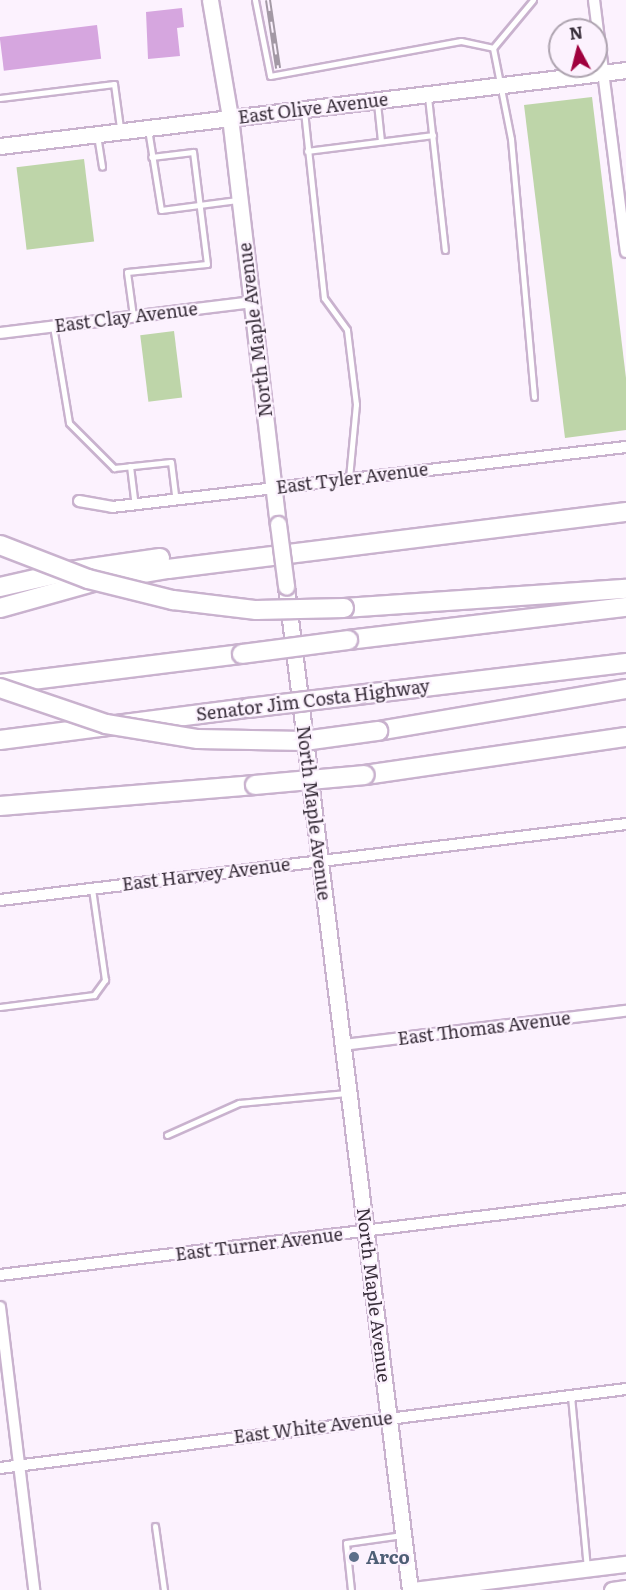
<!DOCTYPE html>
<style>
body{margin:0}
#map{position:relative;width:626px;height:1590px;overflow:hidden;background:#fcf2fe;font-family:Literata,serif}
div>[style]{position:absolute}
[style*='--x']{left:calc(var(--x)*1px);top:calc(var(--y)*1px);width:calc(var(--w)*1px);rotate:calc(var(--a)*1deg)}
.green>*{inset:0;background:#bed5a9;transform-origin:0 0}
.building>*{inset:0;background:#d6a6df;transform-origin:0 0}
.roads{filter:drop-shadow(2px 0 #c9b2ce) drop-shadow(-2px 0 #c9b2ce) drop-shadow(0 2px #c9b2ce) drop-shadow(0 -2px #c9b2ce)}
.lane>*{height:5px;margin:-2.5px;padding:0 2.5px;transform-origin:2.5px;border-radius:2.5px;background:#fff}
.street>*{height:10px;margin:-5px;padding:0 5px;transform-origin:5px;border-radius:5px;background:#fff}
.secondary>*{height:15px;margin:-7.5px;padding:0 7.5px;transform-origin:7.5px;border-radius:7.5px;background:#fff}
.highway>*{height:18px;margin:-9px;padding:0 9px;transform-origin:9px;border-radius:9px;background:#fff}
.rail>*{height:6px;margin-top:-3px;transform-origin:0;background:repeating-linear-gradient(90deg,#fcf2fe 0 11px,#a399a5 0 22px);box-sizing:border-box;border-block:2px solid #a399a5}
.bridges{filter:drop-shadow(2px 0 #c9b2ce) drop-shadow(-2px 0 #c9b2ce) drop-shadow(0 2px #c9b2ce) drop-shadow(0 -2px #c9b2ce)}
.secondary-bridge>*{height:15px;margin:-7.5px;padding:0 7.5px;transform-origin:7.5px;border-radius:7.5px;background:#fff}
.highway-bridge>*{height:18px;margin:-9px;padding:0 9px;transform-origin:9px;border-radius:9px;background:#fff}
.dots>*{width:16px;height:16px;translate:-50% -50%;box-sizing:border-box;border:3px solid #fcf2fe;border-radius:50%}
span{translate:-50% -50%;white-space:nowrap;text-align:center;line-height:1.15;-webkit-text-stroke:4.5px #fcf2fe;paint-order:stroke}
.street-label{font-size:18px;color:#382e3a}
.service-label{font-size:18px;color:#4e5e75;font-weight:700}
.left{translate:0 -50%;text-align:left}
.north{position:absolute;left:548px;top:18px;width:60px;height:60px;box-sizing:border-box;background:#fcf2fe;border:2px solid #aea4b0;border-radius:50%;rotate:353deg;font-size:16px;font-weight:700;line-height:24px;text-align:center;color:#382e3a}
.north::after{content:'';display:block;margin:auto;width:21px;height:27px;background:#a0013e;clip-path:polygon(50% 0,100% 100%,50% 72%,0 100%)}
</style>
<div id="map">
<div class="green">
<i style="clip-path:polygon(592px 97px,626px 378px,626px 430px,565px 438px,524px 105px)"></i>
<i style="left:84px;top:159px;width:83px;height:68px;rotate:83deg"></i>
<i style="left:174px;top:331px;width:67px;height:34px;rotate:83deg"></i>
</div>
<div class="building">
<i style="clip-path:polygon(182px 8px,184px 27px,177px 28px,180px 56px,148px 59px,146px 12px)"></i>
<i style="left:97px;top:25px;width:34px;height:98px;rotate:83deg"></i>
</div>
<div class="roads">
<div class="lane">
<i style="--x:255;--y:0;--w:77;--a:78.8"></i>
<i style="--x:270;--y:76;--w:194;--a:-10.4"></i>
<i style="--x:461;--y:41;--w:33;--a:12"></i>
<i style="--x:533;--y:0;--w:62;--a:129.8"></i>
<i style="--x:493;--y:48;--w:93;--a:78.8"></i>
<i style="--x:511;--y:139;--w:259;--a:84.9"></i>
<i style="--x:428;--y:97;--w:154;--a:83.7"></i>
<i style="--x:0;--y:98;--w:115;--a:-7"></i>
<i style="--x:114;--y:84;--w:44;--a:82.2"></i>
<i style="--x:377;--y:103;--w:37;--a:84"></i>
<i style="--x:304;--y:111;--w:188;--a:83.9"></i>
<i style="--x:324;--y:298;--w:39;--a:54"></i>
<i style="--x:347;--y:330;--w:75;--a:83.1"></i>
<i style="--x:356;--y:404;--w:74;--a:95.4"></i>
<i style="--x:148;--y:129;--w:82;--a:80.9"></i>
<i style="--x:161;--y:210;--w:77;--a:-7.5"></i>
<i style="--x:97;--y:135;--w:32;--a:81"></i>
<i style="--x:307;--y:151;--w:127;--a:-7.2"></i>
<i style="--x:133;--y:316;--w:44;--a:-97.8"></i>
<i style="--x:127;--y:272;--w:80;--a:-5.7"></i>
<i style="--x:207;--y:264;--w:113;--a:-97.1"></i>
<i style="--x:193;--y:152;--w:42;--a:173.2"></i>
<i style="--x:53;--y:326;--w:98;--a:80.6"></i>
<i style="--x:69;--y:423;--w:64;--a:45"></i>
<i style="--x:114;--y:468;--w:57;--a:-6"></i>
<i style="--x:171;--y:462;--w:38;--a:83"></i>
<i style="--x:130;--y:466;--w:38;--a:83"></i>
<i style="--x:0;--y:1007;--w:95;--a:-7.3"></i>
<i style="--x:94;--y:995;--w:19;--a:-54"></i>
<i style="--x:105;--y:980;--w:92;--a:-98.1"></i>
<i style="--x:167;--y:1135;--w:79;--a:-24"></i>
<i style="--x:239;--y:1103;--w:108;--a:-5.3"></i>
<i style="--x:571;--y:1396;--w:172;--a:84.7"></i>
<i style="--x:155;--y:1526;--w:65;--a:82"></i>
<i style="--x:351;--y:1590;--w:47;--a:-96.1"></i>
<i style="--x:346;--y:1543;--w:57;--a:-8.1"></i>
</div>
<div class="street">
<i style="--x:594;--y:0;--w:254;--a:82.8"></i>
<i style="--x:0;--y:333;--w:254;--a:-7"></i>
<i style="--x:79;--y:501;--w:34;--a:10"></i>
<i style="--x:112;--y:507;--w:517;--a:-6.66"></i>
<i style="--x:0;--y:900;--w:631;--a:-6.92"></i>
<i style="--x:343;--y:1045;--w:285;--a:-6.9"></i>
<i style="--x:0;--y:1275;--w:631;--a:-6.92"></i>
<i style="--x:0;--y:1307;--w:285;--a:83.1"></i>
<i style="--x:0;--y:1468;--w:631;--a:-7.19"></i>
</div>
<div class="secondary">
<i style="--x:210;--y:0;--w:119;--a:80.3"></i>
<i style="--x:230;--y:117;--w:410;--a:83.3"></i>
<i style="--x:0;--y:146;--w:631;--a:-6.92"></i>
<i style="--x:286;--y:586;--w:1012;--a:82.96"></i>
<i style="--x:413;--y:1590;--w:215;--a:-7"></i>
<i style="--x:612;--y:1590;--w:14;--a:-8"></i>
</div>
<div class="highway">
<i style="--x:0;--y:587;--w:72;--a:-12.9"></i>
<i style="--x:70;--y:571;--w:91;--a:-8.2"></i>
<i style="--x:0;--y:608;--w:101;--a:-15.6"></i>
<i style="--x:97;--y:581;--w:72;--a:-9.6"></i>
<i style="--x:168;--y:569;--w:462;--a:-7.1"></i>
<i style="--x:344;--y:608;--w:283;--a:-3.9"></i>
<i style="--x:348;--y:640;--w:280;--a:-6.8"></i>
<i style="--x:0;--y:684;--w:244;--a:-7.1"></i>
<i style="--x:357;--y:695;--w:271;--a:-6.8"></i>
<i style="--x:378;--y:731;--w:252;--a:-9.6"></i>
<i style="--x:0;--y:740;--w:250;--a:-7.4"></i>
<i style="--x:365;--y:775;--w:264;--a:-8.3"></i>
<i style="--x:0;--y:806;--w:256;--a:-4.7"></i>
</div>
</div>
<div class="rail">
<i style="--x:268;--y:0;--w:69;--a:81.6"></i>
</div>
<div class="bridges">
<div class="secondary-bridge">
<i style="--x:278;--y:524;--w:63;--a:82.6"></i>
</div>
<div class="highway-bridge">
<i style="--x:0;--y:545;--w:94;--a:21.1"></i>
<i style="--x:88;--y:579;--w:88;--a:13.9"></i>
<i style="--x:173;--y:600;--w:84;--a:6.9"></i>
<i style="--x:256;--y:610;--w:88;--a:-1.3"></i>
<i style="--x:242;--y:654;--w:107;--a:-7.5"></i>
<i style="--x:0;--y:688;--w:112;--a:18.8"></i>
<i style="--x:106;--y:724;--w:93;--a:9.3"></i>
<i style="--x:198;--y:739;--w:106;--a:1.1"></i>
<i style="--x:304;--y:741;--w:75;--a:-7.7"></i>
<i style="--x:248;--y:708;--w:110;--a:-6.8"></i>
<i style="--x:255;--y:785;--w:110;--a:-5.2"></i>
</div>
</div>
<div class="dots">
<i style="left:354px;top:1557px;background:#5c6f8a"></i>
</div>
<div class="street-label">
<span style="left:313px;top:108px;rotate:-7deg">East Olive Avenue</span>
<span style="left:126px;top:317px;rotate:-7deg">East Clay Avenue</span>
<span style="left:255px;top:330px;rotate:-97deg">North Maple Avenue</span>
<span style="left:352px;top:478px;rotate:-7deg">East Tyler Avenue</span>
<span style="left:313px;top:700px;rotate:-7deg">Senator Jim Costa Highway</span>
<span style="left:314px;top:813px;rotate:83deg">North Maple Avenue</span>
<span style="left:206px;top:874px;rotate:-7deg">East Harvey Avenue</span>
<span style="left:484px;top:1028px;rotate:-7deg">East Thomas Avenue</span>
<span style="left:259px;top:1244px;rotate:-7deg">East Turner Avenue</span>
<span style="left:374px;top:1295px;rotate:83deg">North Maple Avenue</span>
<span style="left:313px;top:1427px;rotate:-7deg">East White Avenue</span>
</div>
<div class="service-label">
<span class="left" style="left:366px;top:1557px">Arco</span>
</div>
<div class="north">N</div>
</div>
